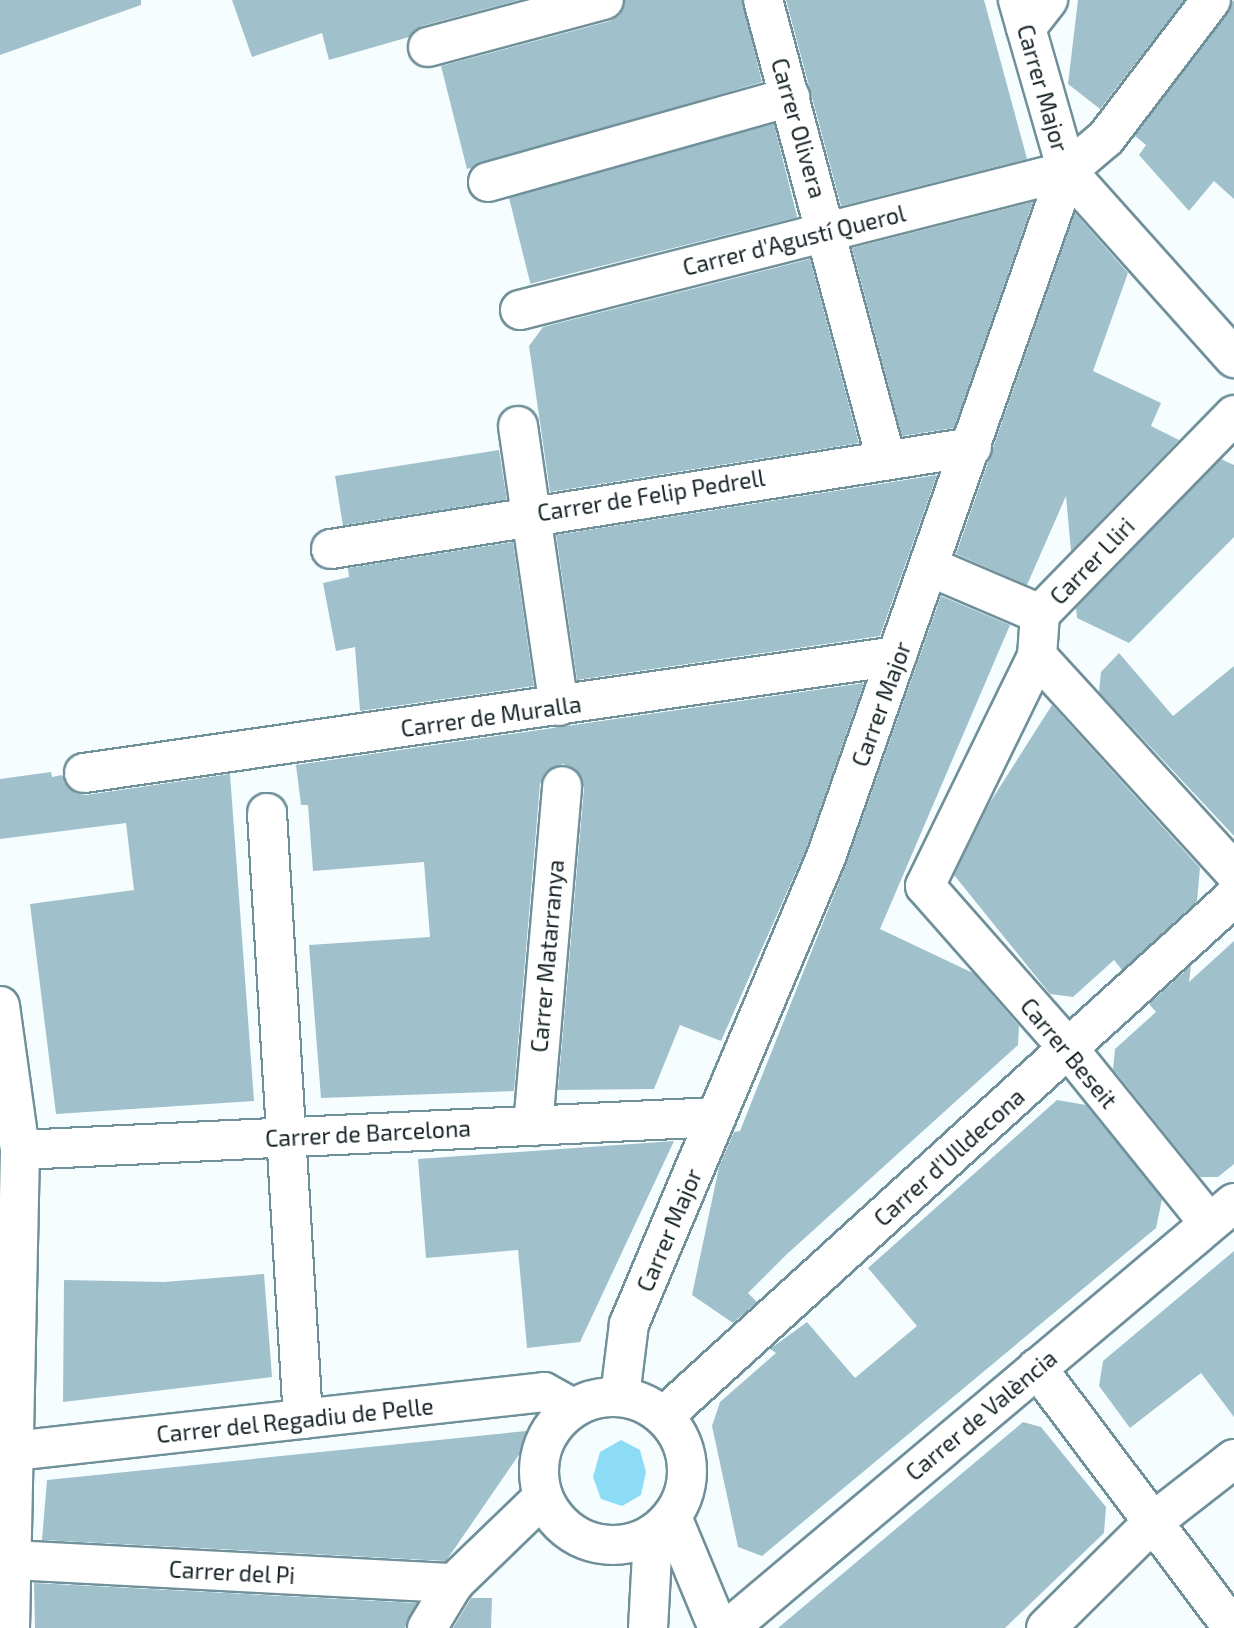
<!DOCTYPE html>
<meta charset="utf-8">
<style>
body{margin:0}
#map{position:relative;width:1234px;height:1628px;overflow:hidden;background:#f6fdff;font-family:"Exo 2",sans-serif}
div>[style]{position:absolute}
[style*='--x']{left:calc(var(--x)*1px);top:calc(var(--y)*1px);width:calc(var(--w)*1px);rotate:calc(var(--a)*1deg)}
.green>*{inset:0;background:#8bdcf4}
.building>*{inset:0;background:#a0c1cb;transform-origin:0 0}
.roads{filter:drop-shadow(2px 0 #70909a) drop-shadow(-2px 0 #70909a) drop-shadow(0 2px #70909a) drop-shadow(0 -2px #70909a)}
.minor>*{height:38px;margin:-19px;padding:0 19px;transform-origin:19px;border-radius:19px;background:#fff}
.tertiary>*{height:38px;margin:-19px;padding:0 19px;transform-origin:19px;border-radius:19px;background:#fff}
.tertiary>.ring{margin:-19px;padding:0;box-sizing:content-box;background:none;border:38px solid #fff;border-radius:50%}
span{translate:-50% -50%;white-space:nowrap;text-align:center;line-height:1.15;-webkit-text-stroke:5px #fff;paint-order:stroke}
.street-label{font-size:23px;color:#152226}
</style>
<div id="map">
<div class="green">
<i style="clip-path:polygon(621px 1440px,640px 1450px,646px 1472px,641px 1495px,622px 1506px,601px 1499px,593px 1477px,600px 1452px)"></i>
</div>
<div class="building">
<i style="clip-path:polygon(0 0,141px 0,141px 5px,0 55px)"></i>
<i style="clip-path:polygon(232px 0,519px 0,422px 26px,409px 37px,329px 60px,322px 33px,252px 57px)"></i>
<i style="clip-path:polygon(625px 0,742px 0,762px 82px,467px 169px,441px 66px,610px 21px,620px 15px)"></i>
<i style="clip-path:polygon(786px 0,984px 0,1027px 159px,841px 206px)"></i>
<i style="clip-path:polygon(1078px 0,1184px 0,1100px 109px,1068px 84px)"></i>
<i style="clip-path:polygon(1234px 0,1234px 199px,1214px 181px,1189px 211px,1139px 155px,1146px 145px,1135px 136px)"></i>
<i style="left:774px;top:124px;width:96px;height:275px;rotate:76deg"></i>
<i style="clip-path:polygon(1033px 202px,954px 428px,902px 436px,852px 248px)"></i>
<i style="clip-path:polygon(1075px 213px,1128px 273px,1093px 371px,1161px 403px,1151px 426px,1179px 440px,1071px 551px,1066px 496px,1027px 585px,956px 554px)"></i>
<i style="clip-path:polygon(810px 259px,859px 443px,550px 492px,529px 346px,543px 327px)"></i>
<i style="left:499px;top:450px;width:50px;height:166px;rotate:81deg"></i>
<i style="clip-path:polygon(1221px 459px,1234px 465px,1234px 537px,1129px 643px,1077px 618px,1076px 608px)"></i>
<i style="clip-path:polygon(937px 475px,880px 636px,577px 680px,556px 535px)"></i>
<i style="clip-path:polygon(513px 542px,534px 686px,360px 711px,355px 647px,336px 651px,323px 583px,349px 577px,348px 568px)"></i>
<i style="clip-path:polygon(941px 596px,1010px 625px,880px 929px,973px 973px,1019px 1026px,1018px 1045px,786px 1255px,748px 1293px,757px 1302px,733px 1323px,692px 1295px,719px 1167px,734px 1132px,740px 1131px,846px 865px)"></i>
<i style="clip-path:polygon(1119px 653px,1173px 716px,1234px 666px,1234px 836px,1099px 692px,1101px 672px)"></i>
<i style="clip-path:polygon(864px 683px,806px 849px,721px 1041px,680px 1025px,654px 1089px,558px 1090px,584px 788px,575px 769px,563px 764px,545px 773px,540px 784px,514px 1091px,321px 1098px,309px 945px,430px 937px,424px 862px,313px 871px,308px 805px,301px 805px,296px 765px)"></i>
<i style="clip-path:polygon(1052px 705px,1200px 868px,1197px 901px,1122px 970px,1114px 960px,1073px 997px,1050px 994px,954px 875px,989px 804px)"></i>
<i style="clip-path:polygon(51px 772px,52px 777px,62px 775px,75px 793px,86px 795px,230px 774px,254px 1101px,56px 1114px,30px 904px,134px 890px,126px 823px,0 839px,0 779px)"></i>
<i style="clip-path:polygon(1234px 941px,1234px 1164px,1218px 1177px,1200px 1177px,1113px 1069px,1115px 1049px,1156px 1012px,1149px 1004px,1191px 966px,1189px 982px)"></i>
<i style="clip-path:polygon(1057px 1100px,1086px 1105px,1162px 1199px,1156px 1228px,762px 1556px,738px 1547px,712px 1426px,720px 1402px,776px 1353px,770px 1349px,807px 1322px,855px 1378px,917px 1326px,868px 1268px)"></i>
<i style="clip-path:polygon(674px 1141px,580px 1342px,527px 1348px,518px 1250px,426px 1258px,418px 1159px)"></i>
<i style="clip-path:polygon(1234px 1251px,1234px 1417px,1201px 1373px,1130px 1428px,1099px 1386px,1103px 1361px)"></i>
<i style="clip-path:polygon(264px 1274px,272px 1377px,63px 1402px,64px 1280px,164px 1282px)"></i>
<i style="clip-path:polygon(1023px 1422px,1041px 1427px,1106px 1507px,1104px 1533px,1005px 1628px,778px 1628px)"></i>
<i style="clip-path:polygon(536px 1430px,446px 1561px,42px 1540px,47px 1480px)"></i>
<i style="clip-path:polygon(34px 1583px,417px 1603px,405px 1628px,35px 1628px)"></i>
<i style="clip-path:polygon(471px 1598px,492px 1598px,491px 1628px,453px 1628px)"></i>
</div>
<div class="roads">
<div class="minor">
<i style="--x:763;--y:0;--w:476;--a:75"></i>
<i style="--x:1026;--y:28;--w:36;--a:-52"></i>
<i style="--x:428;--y:47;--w:182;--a:-15"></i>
<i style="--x:1067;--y:171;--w:251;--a:48.2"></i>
<i style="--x:488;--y:182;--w:314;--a:-15.7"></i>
<i style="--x:520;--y:310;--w:564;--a:-14.26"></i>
<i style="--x:1067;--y:171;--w:51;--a:-40.2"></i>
<i style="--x:1106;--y:138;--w:173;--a:-52.7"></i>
<i style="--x:518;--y:426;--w:283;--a:81.7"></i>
<i style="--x:331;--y:549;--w:649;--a:-9.04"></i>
<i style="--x:930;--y:567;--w:120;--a:23.1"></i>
<i style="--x:1037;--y:656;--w:292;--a:47.6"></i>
<i style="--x:84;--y:773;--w:821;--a:-8.19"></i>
<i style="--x:267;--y:813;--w:607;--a:86.6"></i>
<i style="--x:0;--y:1006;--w:145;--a:82.1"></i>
<i style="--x:20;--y:1150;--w:478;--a:91.2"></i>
<i style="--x:533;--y:1126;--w:341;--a:-85.1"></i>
<i style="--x:20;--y:1150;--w:697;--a:-2.71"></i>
<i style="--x:1209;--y:1223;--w:225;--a:-128.9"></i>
<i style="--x:1068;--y:1048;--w:216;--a:-131.4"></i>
<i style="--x:925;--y:886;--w:256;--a:-64"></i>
<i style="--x:1037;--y:656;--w:42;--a:-85.9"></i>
<i style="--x:1040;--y:614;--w:278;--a:-45.7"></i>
<i style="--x:1037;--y:1368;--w:326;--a:53"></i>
<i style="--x:664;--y:1416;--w:771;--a:-42.32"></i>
<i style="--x:14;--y:1451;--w:533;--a:-6.35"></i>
<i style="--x:544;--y:1392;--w:33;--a:29"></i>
<i style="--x:672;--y:1517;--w:120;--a:67.5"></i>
<i style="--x:11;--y:1560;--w:444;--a:3"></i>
<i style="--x:648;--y:1628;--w:93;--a:-86.9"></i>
<i style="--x:729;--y:1628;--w:660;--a:-40.08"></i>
<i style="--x:1046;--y:1628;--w:152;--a:-44.7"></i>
<i style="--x:1154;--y:1521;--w:101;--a:-37.8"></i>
</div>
<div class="tertiary">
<i style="--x:620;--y:1396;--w:73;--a:-82.9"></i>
<i style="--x:629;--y:1324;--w:507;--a:-67.13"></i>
<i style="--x:826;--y:857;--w:727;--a:-70.64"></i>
<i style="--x:1067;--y:171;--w:178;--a:-106"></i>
<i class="ring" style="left:539px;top:1397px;width:110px;height:110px"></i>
<i style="--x:427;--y:1628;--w:52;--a:-59"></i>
<i style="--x:454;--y:1583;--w:124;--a:-44"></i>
</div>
</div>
<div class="street-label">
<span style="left:1043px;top:88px;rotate:74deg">Carrer Major</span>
<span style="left:799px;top:128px;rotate:74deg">Carrer Olivera</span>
<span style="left:794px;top:240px;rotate:-14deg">Carrer d'Agustí Querol</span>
<span style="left:651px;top:495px;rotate:-9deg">Carrer de Felip Pedrell</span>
<span style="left:1092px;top:561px;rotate:-46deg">Carrer Lliri</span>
<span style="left:881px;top:704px;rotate:-70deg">Carrer Major</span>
<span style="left:491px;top:716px;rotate:-8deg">Carrer de Muralla</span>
<span style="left:547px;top:956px;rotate:-85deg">Carrer Matarranya</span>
<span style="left:1069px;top:1053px;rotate:50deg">Carrer Beseit</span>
<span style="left:368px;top:1133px;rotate:-3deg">Carrer de Barcelona</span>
<span style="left:949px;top:1157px;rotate:-42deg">Carrer d'Ulldecona</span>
<span style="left:669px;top:1230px;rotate:-67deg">Carrer Major</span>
<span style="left:981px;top:1415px;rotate:-40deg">Carrer de València</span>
<span style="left:295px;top:1420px;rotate:-6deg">Carrer del Regadiu de Pelle</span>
<span style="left:232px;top:1572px;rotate:3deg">Carrer del Pi</span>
</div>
</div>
